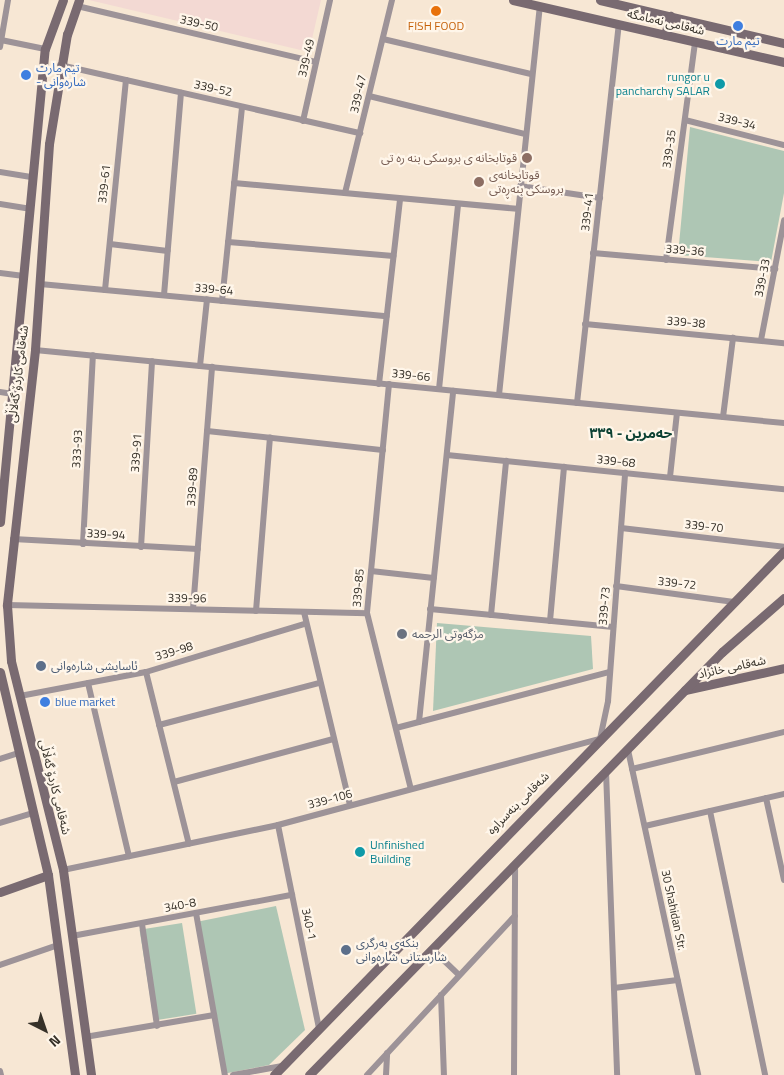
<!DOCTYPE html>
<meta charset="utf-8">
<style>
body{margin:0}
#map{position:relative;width:784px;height:1075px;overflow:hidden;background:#f7e7d4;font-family:"Titillium Web","Noto Sans Arabic",sans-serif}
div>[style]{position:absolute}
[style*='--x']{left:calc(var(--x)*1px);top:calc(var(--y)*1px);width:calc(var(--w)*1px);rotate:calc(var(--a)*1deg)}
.education>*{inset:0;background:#f3d9d3}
.green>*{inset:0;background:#aec6b4;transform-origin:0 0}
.street>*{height:6px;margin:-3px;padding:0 3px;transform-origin:3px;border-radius:3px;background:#9d9398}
.secondary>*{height:9px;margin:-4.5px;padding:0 4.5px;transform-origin:4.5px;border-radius:4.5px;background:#796a71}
.dots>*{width:14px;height:14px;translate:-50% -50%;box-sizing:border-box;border:2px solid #fff6ea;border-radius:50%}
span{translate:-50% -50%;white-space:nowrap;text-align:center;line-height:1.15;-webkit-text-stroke:4.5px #fff6ea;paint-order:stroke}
.street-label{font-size:12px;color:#363129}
.food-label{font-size:12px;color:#c56008}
.shop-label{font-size:12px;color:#366cbe}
.left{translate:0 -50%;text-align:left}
.culture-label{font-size:12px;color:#0d838f}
.right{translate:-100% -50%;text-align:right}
.education-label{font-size:12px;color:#785e54}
.worship-label{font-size:12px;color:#5b616d}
.service-label{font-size:12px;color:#4e5e75}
.neighbourhood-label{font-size:14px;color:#0d4234;font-weight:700}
.north{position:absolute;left:20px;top:1005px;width:50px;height:50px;-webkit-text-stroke:4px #fff6ea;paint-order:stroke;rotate:139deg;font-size:14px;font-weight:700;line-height:20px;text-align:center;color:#363129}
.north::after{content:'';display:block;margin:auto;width:18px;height:22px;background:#363129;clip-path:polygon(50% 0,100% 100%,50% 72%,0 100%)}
</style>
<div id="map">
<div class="education">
<i style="clip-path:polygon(89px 0,321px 0,309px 52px)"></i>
</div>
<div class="green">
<i style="clip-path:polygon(690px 127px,784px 151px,784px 193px,771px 262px,678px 255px)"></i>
<i style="clip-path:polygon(437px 623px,591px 636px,593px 669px,433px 711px)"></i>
<i style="clip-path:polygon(276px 906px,305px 1030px,269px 1065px,223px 1074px,196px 922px)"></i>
<i style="left:182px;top:923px;width:92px;height:43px;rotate:81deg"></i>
</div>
<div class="street">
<i style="--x:77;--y:6;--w:245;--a:13.2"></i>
<i style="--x:383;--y:39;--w:152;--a:13.3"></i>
<i style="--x:1;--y:40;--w:45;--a:11.6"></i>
<i style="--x:0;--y:47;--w:48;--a:-80.3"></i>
<i style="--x:60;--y:65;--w:308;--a:12.8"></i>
<i style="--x:369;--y:96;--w:161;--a:13.7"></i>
<i style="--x:685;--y:120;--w:102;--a:14.2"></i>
<i style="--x:303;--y:121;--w:124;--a:-77.4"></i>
<i style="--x:0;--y:172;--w:33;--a:9"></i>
<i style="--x:234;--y:183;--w:284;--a:5.2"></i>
<i style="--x:520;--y:186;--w:81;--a:8.5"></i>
<i style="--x:345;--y:193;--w:199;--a:-76.3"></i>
<i style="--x:0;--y:204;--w:30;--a:9"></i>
<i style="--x:228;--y:242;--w:166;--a:4.8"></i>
<i style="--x:110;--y:244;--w:58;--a:6.9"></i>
<i style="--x:593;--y:253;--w:183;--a:5"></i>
<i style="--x:666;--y:260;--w:220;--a:-82.4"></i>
<i style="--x:0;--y:273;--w:24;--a:7"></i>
<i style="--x:40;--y:284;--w:348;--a:5.3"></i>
<i style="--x:105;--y:290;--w:211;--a:-84.3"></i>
<i style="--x:164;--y:295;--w:203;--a:-85.2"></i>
<i style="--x:222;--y:301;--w:195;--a:-84.1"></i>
<i style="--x:585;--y:324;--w:200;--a:5.5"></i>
<i style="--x:761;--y:340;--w:122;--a:-79.1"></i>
<i style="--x:35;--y:350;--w:753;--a:5.57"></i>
<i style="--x:200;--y:366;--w:67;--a:-84"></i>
<i style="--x:379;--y:384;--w:186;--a:-83.5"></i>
<i style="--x:389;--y:384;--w:230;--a:95.5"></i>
<i style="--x:367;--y:613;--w:181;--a:76"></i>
<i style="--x:439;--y:389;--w:186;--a:-84.1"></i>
<i style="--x:0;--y:392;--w:13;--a:9"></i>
<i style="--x:499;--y:395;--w:391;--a:-84"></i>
<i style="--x:577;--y:403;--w:381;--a:-83.7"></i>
<i style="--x:723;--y:417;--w:80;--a:-82.8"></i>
<i style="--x:207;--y:431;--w:177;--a:6.2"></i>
<i style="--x:447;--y:455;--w:339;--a:5.8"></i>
<i style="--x:670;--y:477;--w:64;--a:-83.8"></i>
<i style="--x:621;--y:528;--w:164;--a:6.6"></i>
<i style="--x:13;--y:539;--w:185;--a:3.1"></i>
<i style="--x:83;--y:544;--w:189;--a:-87"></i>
<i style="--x:141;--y:547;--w:186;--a:-86.6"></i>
<i style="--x:371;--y:571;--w:63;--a:6.3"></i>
<i style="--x:616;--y:586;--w:119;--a:7.7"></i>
<i style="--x:7;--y:605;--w:360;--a:1.3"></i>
<i style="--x:193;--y:609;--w:243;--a:-85.5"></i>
<i style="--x:430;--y:609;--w:184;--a:5.6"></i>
<i style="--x:256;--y:611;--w:174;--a:-85.4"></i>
<i style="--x:304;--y:612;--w:198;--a:76.6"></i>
<i style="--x:491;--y:615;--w:155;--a:-84.4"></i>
<i style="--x:550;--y:621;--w:155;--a:-84.8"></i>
<i style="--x:146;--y:672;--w:177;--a:76"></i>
<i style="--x:88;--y:683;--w:178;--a:76.7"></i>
<i style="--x:20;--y:696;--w:128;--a:-10.8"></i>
<i style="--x:146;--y:672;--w:165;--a:-16.9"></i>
<i style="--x:419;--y:722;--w:333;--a:-84.1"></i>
<i style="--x:159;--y:725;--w:165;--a:-14.7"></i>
<i style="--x:396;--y:728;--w:221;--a:-14.7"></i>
<i style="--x:628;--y:750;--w:332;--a:77.8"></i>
<i style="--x:0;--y:759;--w:19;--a:-18"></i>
<i style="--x:632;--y:769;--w:156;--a:-13.7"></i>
<i style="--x:606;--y:771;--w:304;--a:87.9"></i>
<i style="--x:174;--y:782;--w:165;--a:-15.1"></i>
<i style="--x:766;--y:798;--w:84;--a:77.6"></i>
<i style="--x:710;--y:811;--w:270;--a:78.2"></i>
<i style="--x:0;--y:823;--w:34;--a:-17"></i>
<i style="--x:278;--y:825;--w:208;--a:78.6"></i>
<i style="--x:645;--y:826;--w:143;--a:-13"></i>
<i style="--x:63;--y:870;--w:220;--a:-11.8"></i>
<i style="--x:278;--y:825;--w:333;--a:-15"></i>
<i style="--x:600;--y:739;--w:39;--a:-78"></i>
<i style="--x:608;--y:701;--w:229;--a:-85.7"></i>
<i style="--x:196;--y:913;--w:165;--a:79.9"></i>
<i style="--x:142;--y:924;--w:103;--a:81.6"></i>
<i style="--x:72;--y:936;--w:224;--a:-10.6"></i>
<i style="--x:432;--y:949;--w:37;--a:44"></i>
<i style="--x:0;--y:965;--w:61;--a:-19"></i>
<i style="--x:614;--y:988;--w:64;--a:-7.2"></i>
<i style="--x:441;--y:995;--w:80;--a:87.9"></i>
<i style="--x:85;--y:1037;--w:131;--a:-9.7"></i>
<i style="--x:0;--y:1071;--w:4;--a:76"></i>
<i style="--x:233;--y:1075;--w:50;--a:-10.4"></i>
<i style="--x:367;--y:1075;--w:217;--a:-47.1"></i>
<i style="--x:386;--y:1075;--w:22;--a:-87"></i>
<i style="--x:514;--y:1075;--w:211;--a:-89.7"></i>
</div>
<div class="secondary">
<i style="--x:79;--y:0;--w:36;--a:109"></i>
<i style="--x:67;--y:34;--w:111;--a:99.3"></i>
<i style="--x:49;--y:144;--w:206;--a:93.9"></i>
<i style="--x:35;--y:350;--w:257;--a:96.3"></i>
<i style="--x:7;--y:605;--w:56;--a:85.9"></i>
<i style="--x:11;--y:661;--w:215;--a:76"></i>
<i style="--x:63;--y:870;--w:207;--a:82.2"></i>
<i style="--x:513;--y:0;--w:278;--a:12.9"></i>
<i style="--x:600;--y:0;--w:189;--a:13.2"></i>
<i style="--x:665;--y:35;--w:20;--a:-75"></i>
<i style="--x:0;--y:522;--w:475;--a:-84.6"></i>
<i style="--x:45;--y:49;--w:52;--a:-69.8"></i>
<i style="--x:0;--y:672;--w:209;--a:76.7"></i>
<i style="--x:48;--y:875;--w:202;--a:82.3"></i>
<i style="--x:685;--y:690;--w:101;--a:-12.5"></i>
<i style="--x:0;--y:892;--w:51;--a:-19.5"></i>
<i style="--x:274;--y:1075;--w:731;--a:-45.78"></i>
<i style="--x:309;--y:1075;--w:591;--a:-45.69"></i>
<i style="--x:722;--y:652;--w:82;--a:-41.1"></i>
</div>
<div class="dots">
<i style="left:436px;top:11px;background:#e8710a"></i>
<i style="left:738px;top:26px;background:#3f7fe0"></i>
<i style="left:26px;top:75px;background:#3f7fe0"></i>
<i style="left:720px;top:84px;background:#0f9aa8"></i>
<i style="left:527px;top:158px;background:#8d6e63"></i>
<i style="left:479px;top:182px;background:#8d6e63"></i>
<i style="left:402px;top:634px;background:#6b7280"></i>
<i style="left:41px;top:666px;background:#5c6f8a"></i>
<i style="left:45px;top:702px;background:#3f7fe0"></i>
<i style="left:360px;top:852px;background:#0f9aa8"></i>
<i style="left:346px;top:950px;background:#5c6f8a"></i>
</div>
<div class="street-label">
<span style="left:666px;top:22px;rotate:13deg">شەقامی نەمامگە</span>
<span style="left:199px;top:23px;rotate:13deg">339-50</span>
<span style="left:306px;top:58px;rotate:-77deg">339-49</span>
<span style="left:213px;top:88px;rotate:13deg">339-52</span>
<span style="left:358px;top:94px;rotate:-77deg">339-47</span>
<span style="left:737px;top:121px;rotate:14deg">339-34</span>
<span style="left:669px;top:149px;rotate:-82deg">339-35</span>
<span style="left:104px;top:184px;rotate:-84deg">339-61</span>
<span style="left:587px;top:212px;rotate:-84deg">339-41</span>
<span style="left:685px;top:250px;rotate:5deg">339-36</span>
<span style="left:762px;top:278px;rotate:-79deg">339-33</span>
<span style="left:214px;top:289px;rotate:5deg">339-64</span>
<span style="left:686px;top:322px;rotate:5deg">339-38</span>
<span style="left:18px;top:374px;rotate:-83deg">شەقامی کاردۆ گەڵاڵی</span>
<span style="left:411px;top:375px;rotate:6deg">339-66</span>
<span style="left:77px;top:449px;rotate:-87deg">333-93</span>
<span style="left:136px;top:453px;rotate:-86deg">339-91</span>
<span style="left:616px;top:461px;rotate:6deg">339-68</span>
<span style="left:192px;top:487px;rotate:-86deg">339-89</span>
<span style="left:704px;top:526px;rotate:6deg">339-70</span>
<span style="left:106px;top:534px;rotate:3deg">339-94</span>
<span style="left:677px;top:583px;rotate:7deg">339-72</span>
<span style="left:358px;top:588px;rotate:-85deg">339-85</span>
<span style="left:187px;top:598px;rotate:1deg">339-96</span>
<span style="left:604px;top:606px;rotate:-85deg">339-73</span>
<span style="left:174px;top:651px;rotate:-17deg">339-98</span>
<span style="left:732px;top:667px;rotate:-12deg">شەقامی خانزاد</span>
<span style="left:55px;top:787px;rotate:76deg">شەقامی کاردۆ گەڵاڵی</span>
<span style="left:330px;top:799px;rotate:-15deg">339-106</span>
<span style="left:518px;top:803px;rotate:-45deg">شەقامی بنەسراوە</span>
<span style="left:180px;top:905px;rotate:-11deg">340-8</span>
<span style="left:674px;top:910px;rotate:78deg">30 Shahidan Str.</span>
<span style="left:309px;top:924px;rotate:78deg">340-1</span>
</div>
<div class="food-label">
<span style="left:436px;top:26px">FISH FOOD</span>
</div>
<div class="shop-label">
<span style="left:738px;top:41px">تیم مارت</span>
<span class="left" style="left:36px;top:75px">تیم مارت<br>- شارەوانی</span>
<span class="left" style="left:55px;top:702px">blue market</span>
</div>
<div class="culture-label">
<span class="right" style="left:710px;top:84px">rungor u<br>pancharchy SALAR</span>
<span class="left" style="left:370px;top:852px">Unfinished<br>Building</span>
</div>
<div class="education-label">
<span class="right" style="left:517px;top:158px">قوتابخانه ى بروسكى بنه ره تى</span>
<span class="left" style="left:489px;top:182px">قوتابخانەی<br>بروسکی بنەڕەتی</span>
</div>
<div class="worship-label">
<span class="left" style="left:412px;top:634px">مزگەوتی الرحمە</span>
</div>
<div class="service-label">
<span class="left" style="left:51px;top:666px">ئاسایشی شارەوانی</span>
<span class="left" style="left:356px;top:950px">بنكەی بەرگری<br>شارستانی شارەوانی</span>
</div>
<div class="neighbourhood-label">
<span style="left:631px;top:433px">حەمرین - ٣٣٩</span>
</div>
<div class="north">N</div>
</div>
